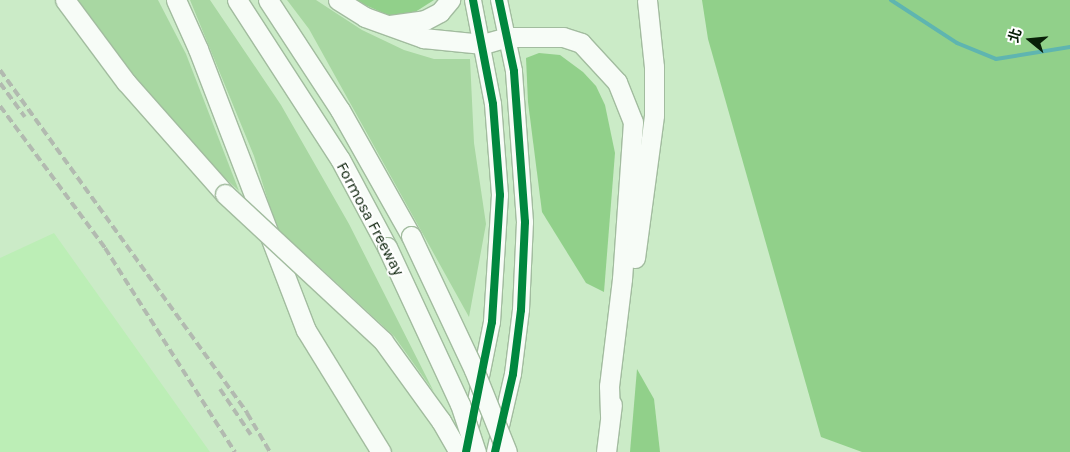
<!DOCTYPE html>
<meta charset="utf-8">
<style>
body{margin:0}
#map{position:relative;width:1070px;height:452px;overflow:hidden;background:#cbebc7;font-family:Karla,"Noto Sans TC",sans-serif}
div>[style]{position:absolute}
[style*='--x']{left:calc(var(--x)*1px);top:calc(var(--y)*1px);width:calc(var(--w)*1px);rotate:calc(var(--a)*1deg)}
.built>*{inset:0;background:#bceeb6}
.green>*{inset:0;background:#a8d7a2}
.forest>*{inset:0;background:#91d08a}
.stream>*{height:4px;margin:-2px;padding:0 2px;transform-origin:2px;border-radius:2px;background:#5fb5b0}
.roads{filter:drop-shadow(1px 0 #a2bc9f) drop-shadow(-1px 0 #a2bc9f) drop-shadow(0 1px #a2bc9f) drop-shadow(0 -1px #a2bc9f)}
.primary>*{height:16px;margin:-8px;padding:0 8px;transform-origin:8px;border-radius:8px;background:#f7fcf7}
.highway>*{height:19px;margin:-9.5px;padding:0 9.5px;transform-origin:9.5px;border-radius:9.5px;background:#f7fcf7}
.rail>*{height:4px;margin-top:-2px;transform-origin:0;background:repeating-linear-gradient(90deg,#b2bab0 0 8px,transparent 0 12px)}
.bridges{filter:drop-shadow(1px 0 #a2bc9f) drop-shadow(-1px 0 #a2bc9f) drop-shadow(0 1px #a2bc9f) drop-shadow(0 -1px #a2bc9f)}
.highway-bridge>*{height:19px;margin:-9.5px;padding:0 9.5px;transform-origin:9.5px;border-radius:9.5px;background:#f7fcf7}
.cycleway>*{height:8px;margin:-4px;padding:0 4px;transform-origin:4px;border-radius:4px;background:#00873e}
span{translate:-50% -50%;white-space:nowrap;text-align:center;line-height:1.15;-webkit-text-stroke:4px #fff;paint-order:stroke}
.street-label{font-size:16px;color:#092008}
.north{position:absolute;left:1005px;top:15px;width:50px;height:50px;-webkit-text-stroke:4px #fff;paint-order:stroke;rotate:287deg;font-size:14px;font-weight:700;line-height:20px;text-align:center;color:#092008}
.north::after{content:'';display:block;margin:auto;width:18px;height:22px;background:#092008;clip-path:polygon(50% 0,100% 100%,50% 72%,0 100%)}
</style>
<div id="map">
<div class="built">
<i style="clip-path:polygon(54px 233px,210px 452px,0 452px,0 258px)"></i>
</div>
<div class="green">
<i style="clip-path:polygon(77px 0,158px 0,186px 54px,239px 191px,204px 158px,134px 77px)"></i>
<i style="clip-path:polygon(190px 0,210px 0,281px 105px,349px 224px,434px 392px,394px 336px,313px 261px,279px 236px,254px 156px)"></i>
<i style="clip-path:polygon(287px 0,316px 0,362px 30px,404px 50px,434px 59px,470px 59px,474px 143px,486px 224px,469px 317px,309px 29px)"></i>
</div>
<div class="forest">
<i style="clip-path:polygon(354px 0,434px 0,412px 14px,390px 16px)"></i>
<i style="clip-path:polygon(702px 0,1070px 0,1070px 452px,862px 452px,821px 437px,708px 39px)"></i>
<i style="clip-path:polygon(539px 53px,560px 55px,583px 72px,596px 86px,605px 105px,615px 153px,604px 292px,586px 283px,542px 212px,528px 102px,526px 58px)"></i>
<i style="clip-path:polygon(637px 369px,654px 399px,660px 452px,630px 452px)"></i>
</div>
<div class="stream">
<i style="--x:891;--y:0;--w:79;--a:33.1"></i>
<i style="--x:957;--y:43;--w:42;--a:22.3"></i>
<i style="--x:996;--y:59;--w:75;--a:-9.2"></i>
</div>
<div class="roads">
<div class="primary">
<i style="--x:469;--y:436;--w:116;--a:-78.6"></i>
<i style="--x:492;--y:322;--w:127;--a:-86.4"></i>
<i style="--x:500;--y:195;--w:91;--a:-94.4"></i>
<i style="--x:493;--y:104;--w:106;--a:-100.9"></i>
<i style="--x:495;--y:452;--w:80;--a:-77"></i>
<i style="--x:513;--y:374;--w:64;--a:-82.9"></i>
<i style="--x:521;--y:310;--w:88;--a:-87.4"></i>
<i style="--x:525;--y:222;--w:151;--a:-94.2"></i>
<i style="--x:514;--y:71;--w:73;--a:-101.9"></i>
</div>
<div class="highway">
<i style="--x:65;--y:0;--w:102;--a:53.4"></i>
<i style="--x:126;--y:82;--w:149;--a:48.5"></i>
<i style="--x:176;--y:0;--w:54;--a:65.8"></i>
<i style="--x:198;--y:49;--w:301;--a:69"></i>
<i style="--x:306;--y:330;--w:143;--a:58.4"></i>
<i style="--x:237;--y:0;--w:189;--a:57.1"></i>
<i style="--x:340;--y:159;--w:100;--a:61.9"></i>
<i style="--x:268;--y:0;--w:131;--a:56.8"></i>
<i style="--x:340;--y:110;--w:145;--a:60.6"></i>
<i style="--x:338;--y:0;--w:32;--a:32"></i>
<i style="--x:365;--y:17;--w:62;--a:19.9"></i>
<i style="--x:423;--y:38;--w:60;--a:5.7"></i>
<i style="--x:483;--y:44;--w:26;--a:-16"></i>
<i style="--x:508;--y:37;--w:55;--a:0"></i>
<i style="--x:563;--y:37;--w:19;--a:18"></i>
<i style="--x:581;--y:43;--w:53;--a:47.3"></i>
<i style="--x:617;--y:82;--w:43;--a:68.2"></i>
<i style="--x:633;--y:122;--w:157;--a:94"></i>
<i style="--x:622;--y:279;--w:108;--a:96.9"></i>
<i style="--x:609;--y:386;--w:30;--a:88"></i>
<i style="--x:390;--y:25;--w:35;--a:-8"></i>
<i style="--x:425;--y:20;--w:17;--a:-28"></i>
<i style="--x:440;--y:12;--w:16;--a:-50"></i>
<i style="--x:635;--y:258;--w:144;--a:-82.4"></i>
<i style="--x:654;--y:115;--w:48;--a:-90"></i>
<i style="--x:654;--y:67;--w:67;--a:-96"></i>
<i style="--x:606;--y:452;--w:48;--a:-82.9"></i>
</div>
</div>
<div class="rail">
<i style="--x:0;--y:70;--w:423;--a:54.2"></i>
<i style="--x:247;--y:413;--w:45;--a:59.5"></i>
<i style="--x:0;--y:83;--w:42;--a:53.7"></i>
<i style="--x:0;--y:106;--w:177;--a:53.5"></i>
<i style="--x:105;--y:248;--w:242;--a:57.5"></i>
<i style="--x:220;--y:389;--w:55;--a:56"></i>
</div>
<div class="bridges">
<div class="highway-bridge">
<i style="--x:225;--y:194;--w:216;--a:42.9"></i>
<i style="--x:383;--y:341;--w:99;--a:54.1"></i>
<i style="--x:441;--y:421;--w:36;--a:60"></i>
<i style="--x:411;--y:236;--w:148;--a:64.8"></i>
<i style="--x:474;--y:370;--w:88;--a:68.1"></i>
<i style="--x:387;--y:247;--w:173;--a:65.1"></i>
<i style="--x:460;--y:404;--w:51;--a:71.6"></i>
</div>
</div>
<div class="cycleway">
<i style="--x:466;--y:452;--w:133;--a:-78.7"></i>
<i style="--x:492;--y:322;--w:127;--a:-86.4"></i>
<i style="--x:500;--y:195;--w:91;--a:-94.4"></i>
<i style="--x:493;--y:104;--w:106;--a:-100.9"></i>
<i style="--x:495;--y:452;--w:80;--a:-77"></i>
<i style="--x:513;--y:374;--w:64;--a:-82.9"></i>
<i style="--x:521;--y:310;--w:88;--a:-87.4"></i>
<i style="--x:525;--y:222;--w:151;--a:-94.2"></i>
<i style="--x:514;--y:71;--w:73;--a:-101.9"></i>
</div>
<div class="street-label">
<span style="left:370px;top:219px;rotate:62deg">Formosa Freeway</span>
</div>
<div class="north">北</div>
</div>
